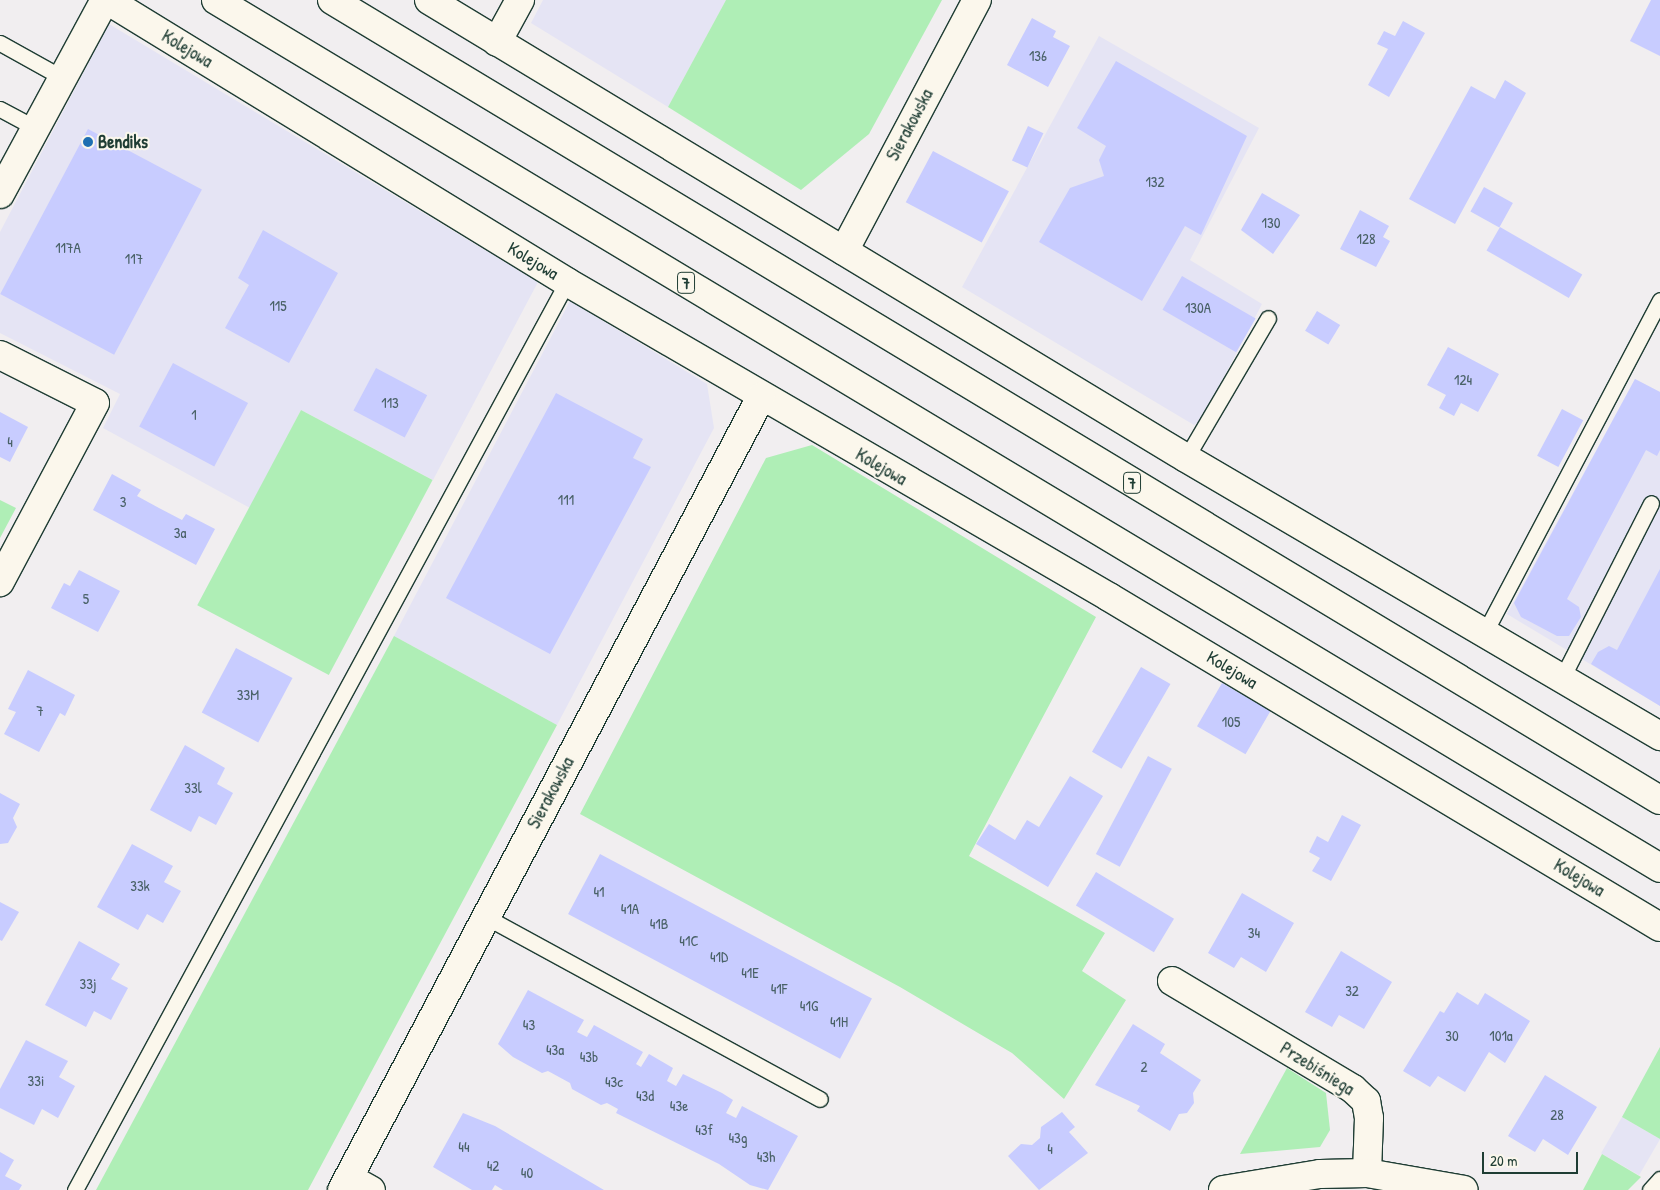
<!DOCTYPE html>
<meta charset="utf-8">
<style>
body{margin:0}
#map{position:relative;width:1660px;height:1190px;overflow:hidden;background:#f1eef0;font-family:"Patrick Hand",sans-serif}
div>[style]{position:absolute}
[style*='--x']{left:calc(var(--x)*1px);top:calc(var(--y)*1px);width:calc(var(--w)*1px);rotate:calc(var(--a)*1deg)}
.built>*{inset:0;background:#e5e4f4;transform-origin:0 0}
.green>*{inset:0;background:#afeeb6;transform-origin:0 0}
.building>*{inset:0;background:#c8ccff;transform-origin:0 0}
.roads{filter:drop-shadow(1px 0 #1f3d34) drop-shadow(-1px 0 #1f3d34) drop-shadow(0 1px #1f3d34) drop-shadow(0 -1px #1f3d34)}
.service>*{height:15px;margin:-7.5px;padding:0 7.5px;transform-origin:7.5px;border-radius:7.5px;background:#fbf7ec}
.minor>*{height:28px;margin:-14px;padding:0 14px;transform-origin:14px;border-radius:14px;background:#fbf7ec}
.trunk>*{height:28px;margin:-14px;padding:0 14px;transform-origin:14px;border-radius:14px;background:#fbf7ec}
.dots>*{width:14px;height:14px;translate:-50% -50%;box-sizing:border-box;border:2px solid #fbf7ec;border-radius:50%}
span{translate:-50% -50%;white-space:nowrap;text-align:center;line-height:1.15;-webkit-text-stroke:4px #fbf7ec;paint-order:stroke}
.number-label{font-size:15px;color:#496167}
.number-label span{-webkit-text-stroke-width:0}
.shield-label span{padding:1px 4px;background:#fbf7ec;border:1px solid;border-radius:4px;-webkit-text-stroke-width:0}
.shield-label{font-size:16px;color:#1f3d34;font-weight:700}
.street-label{font-size:18px;color:#1f3d34}
.poi-label{font-size:18px;color:#1f3d34;font-weight:700}
.left{translate:0 -50%;text-align:left}
.scale{position:absolute;left:1482px;top:1152px;width:96px;height:22px;box-sizing:border-box;border:2px solid #1f3d34;border-top:0;padding-left:6px;font-size:15px;line-height:18px;white-space:nowrap;color:#1f3d34;-webkit-text-stroke:4px #fbf7ec;paint-order:stroke}
</style>
<div id="map">
<div class="built">
<i style="clip-path:polygon(543px 0,726px 0,668px 107px,531px 23px)"></i>
<i style="clip-path:polygon(109px 24px,538px 282px,433px 480px,301px 410px,250px 508px,103px 428px,120px 394px,0 333px,0 232px)"></i>
<i style="clip-path:polygon(1099px 36px,1259px 128px,1190px 260px,1262px 304px,1201px 421px,1194px 425px,962px 287px)"></i>
<i style="clip-path:polygon(570px 301px,707px 384px,714px 428px,557px 725px,394px 636px)"></i>
<i style="clip-path:polygon(1635px 379px,1660px 392px,1660px 706px,1507px 614px)"></i>
<i style="left:1622px;top:1117px;width:44px;height:42px;rotate:30deg"></i>
</div>
<div class="green">
<i style="clip-path:polygon(726px 0,942px 0,869px 134px,801px 190px,668px 107px)"></i>
<i style="left:301px;top:410px;width:149px;height:221px;rotate:28deg"></i>
<i style="clip-path:polygon(812px 445px,1096px 617px,969px 856px,1105px 933px,1082px 971px,1126px 1000px,1064px 1099px,1012px 1053px,900px 987px,580px 814px,766px 458px)"></i>
<i style="clip-path:polygon(0 500px,16px 508px,0 538px)"></i>
<i style="clip-path:polygon(394px 636px,557px 725px,308px 1190px,96px 1190px)"></i>
<i style="clip-path:polygon(1660px 1047px,1660px 1139px,1622px 1117px)"></i>
<i style="clip-path:polygon(1287px 1068px,1326px 1093px,1330px 1130px,1320px 1147px,1240px 1154px)"></i>
<i style="clip-path:polygon(1602px 1154px,1641px 1177px,1628px 1190px,1583px 1190px)"></i>
</div>
<div class="building">
<i style="clip-path:polygon(1651px 0,1660px 0,1660px 56px,1630px 41px)"></i>
<i style="clip-path:polygon(1032px 18px,1056px 31px,1053px 37px,1070px 46px,1048px 87px,1007px 65px)"></i>
<i style="clip-path:polygon(1403px 21px,1425px 33px,1389px 97px,1368px 85px,1388px 49px,1377px 44px,1384px 31px,1395px 36px)"></i>
<i style="clip-path:polygon(1116px 61px,1247px 136px,1201px 235px,1185px 226px,1142px 301px,1039px 242px,1070px 188px,1104px 176px,1099px 160px,1106px 146px,1077px 128px)"></i>
<i style="clip-path:polygon(1505px 80px,1526px 93px,1455px 224px,1409px 199px,1471px 86px,1495px 99px)"></i>
<i style="left:1028px;top:126px;width:17px;height:38px;rotate:25deg"></i>
<i style="left:88px;top:129px;width:129px;height:187px;rotate:28deg"></i>
<i style="left:933px;top:151px;width:86px;height:58px;rotate:28deg"></i>
<i style="left:1484px;top:187px;width:33px;height:28px;rotate:29deg"></i>
<i style="clip-path:polygon(1262px 193px,1300px 215px,1273px 254px,1241px 230px)"></i>
<i style="clip-path:polygon(1360px 210px,1389px 226px,1383px 237px,1390px 241px,1376px 267px,1340px 249px)"></i>
<i style="left:1500px;top:227px;width:95px;height:27px;rotate:30deg"></i>
<i style="clip-path:polygon(263px 230px,338px 273px,289px 363px,225px 328px,249px 285px,238px 278px)"></i>
<i style="left:1182px;top:276px;width:85px;height:39px;rotate:30deg"></i>
<i style="left:1317px;top:311px;width:27px;height:23px;rotate:31deg"></i>
<i style="clip-path:polygon(1448px 347px,1499px 374px,1478px 412px,1461px 403px,1454px 416px,1439px 408px,1446px 395px,1427px 385px)"></i>
<i style="left:173px;top:363px;width:85px;height:72px;rotate:28deg"></i>
<i style="left:376px;top:368px;width:58px;height:48px;rotate:28deg"></i>
<i style="clip-path:polygon(1635px 379px,1660px 392px,1660px 450px,1657px 456px,1646px 450px,1567px 599px,1579px 607px,1581px 617px,1569px 636px,1557px 636px,1521px 617px,1514px 603px)"></i>
<i style="clip-path:polygon(556px 393px,643px 439px,633px 458px,651px 467px,550px 654px,446px 598px)"></i>
<i style="left:1562px;top:409px;width:24px;height:53px;rotate:28deg"></i>
<i style="clip-path:polygon(0 412px,28px 427px,10px 462px,0 457px)"></i>
<i style="clip-path:polygon(112px 474px,141px 490px,137px 496px,159px 508px,182px 520px,186px 514px,215px 529px,196px 565px,93px 510px)"></i>
<i style="clip-path:polygon(1660px 569px,1660px 706px,1591px 664px,1598px 652px,1609px 646px,1617px 650px)"></i>
<i style="clip-path:polygon(79px 570px,120px 591px,98px 632px,51px 608px,64px 583px,70px 586px)"></i>
<i style="left:236px;top:648px;width:64px;height:73px;rotate:28deg"></i>
<i style="left:1141px;top:667px;width:34px;height:98px;rotate:30deg"></i>
<i style="clip-path:polygon(28px 670px,75px 695px,65px 716px,60px 713px,39px 752px,4px 734px,16px 712px,8px 709px)"></i>
<i style="left:1222px;top:683px;width:56px;height:50px;rotate:30deg"></i>
<i style="clip-path:polygon(185px 745px,225px 768px,217px 784px,233px 793px,216px 825px,199px 816px,191px 832px,150px 810px)"></i>
<i style="left:1148px;top:756px;width:27px;height:111px;rotate:28deg"></i>
<i style="clip-path:polygon(1070px 776px,1103px 796px,1048px 887px,976px 844px,989px 824px,1015px 840px,1027px 820px,1039px 827px)"></i>
<i style="clip-path:polygon(0 793px,20px 804px,13px 818px,17px 827px,8px 843px,0 844px)"></i>
<i style="clip-path:polygon(1342px 815px,1361px 825px,1331px 881px,1312px 871px,1320px 858px,1309px 852px,1317px 836px,1328px 842px)"></i>
<i style="clip-path:polygon(132px 844px,173px 866px,164px 882px,181px 891px,163px 923px,147px 914px,138px 930px,97px 907px)"></i>
<i style="left:600px;top:854px;width:308px;height:68px;rotate:28deg"></i>
<i style="left:1096px;top:872px;width:91px;height:39px;rotate:31deg"></i>
<i style="clip-path:polygon(1242px 893px,1294px 923px,1266px 972px,1241px 957px,1234px 968px,1208px 953px)"></i>
<i style="clip-path:polygon(0 902px,19px 912px,2px 941px,0 940px)"></i>
<i style="clip-path:polygon(79px 941px,120px 964px,111px 979px,128px 988px,111px 1020px,94px 1011px,86px 1027px,45px 1005px)"></i>
<i style="clip-path:polygon(1341px 951px,1392px 982px,1364px 1029px,1339px 1015px,1332px 1027px,1305px 1012px)"></i>
<i style="clip-path:polygon(528px 990px,584px 1020px,577px 1032px,587px 1037px,594px 1025px,643px 1052px,636px 1064px,641px 1067px,649px 1054px,673px 1068px,667px 1081px,676px 1086px,683px 1074px,722px 1093px,733px 1100px,726px 1113px,736px 1118px,742px 1106px,798px 1136px,768px 1190px,750px 1185px,719px 1164px,616px 1113px,618px 1109px,607px 1103px,601px 1105px,572px 1089px,570px 1083px,548px 1071px,542px 1073px,513px 1057px,498px 1044px)"></i>
<i style="clip-path:polygon(1457px 992px,1478px 1005px,1485px 993px,1530px 1021px,1505px 1063px,1489px 1052px,1465px 1092px,1438px 1076px,1430px 1087px,1403px 1071px,1440px 1011px,1444px 1013px)"></i>
<i style="clip-path:polygon(1133px 1024px,1165px 1044px,1160px 1053px,1201px 1080px,1193px 1093px,1194px 1103px,1187px 1113px,1179px 1114px,1170px 1131px,1137px 1111px,1140px 1106px,1095px 1085px)"></i>
<i style="clip-path:polygon(26px 1040px,68px 1061px,59px 1077px,75px 1086px,58px 1118px,42px 1109px,34px 1125px,0 1108px,0 1089px)"></i>
<i style="clip-path:polygon(1545px 1075px,1597px 1107px,1568px 1155px,1543px 1139px,1535px 1152px,1508px 1136px)"></i>
<i style="clip-path:polygon(1062px 1112px,1075px 1127px,1069px 1132px,1088px 1153px,1039px 1190px,1008px 1156px,1021px 1144px,1032px 1145px,1040px 1138px,1041px 1127px)"></i>
<i style="clip-path:polygon(463px 1113px,495px 1126px,604px 1190px,503px 1190px,495px 1185px,492px 1190px,472px 1190px,433px 1167px)"></i>
<i style="clip-path:polygon(0 1152px,14px 1160px,5px 1176px,22px 1185px,19px 1190px,0 1190px)"></i>
</div>
<div class="roads">
<div class="service">
<i style="--x:0;--y:43;--w:72;--a:29.1"></i>
<i style="--x:0;--y:109;--w:40;--a:28"></i>
<i style="--x:1186;--y:458;--w:162;--a:-59.6"></i>
<i style="--x:1485;--y:632;--w:375;--a:-62.2"></i>
<i style="--x:1562;--y:678;--w:196;--a:-63"></i>
<i style="--x:486;--y:917;--w:380;--a:28.6"></i>
<i style="--x:75;--y:1190;--w:1033;--a:-61.55"></i>
<i style="--x:1650;--y:1190;--w:15;--a:-48"></i>
</div>
<div class="minor">
<i style="--x:107;--y:0;--w:540;--a:31.51"></i>
<i style="--x:567;--y:282;--w:627;--a:30.16"></i>
<i style="--x:1109;--y:597;--w:642;--a:30.92"></i>
<i style="--x:429;--y:0;--w:885;--a:31.17"></i>
<i style="--x:1186;--y:458;--w:550;--a:30.39"></i>
<i style="--x:497;--y:42;--w:48;--a:-61.3"></i>
<i style="--x:0;--y:194;--w:221;--a:-61.6"></i>
<i style="--x:844;--y:251;--w:284;--a:-62.1"></i>
<i style="--x:0;--y:355;--w:106;--a:26.8"></i>
<i style="--x:95;--y:403;--w:203;--a:118"></i>
<i style="--x:1172;--y:981;--w:211;--a:30.8"></i>
<i style="--x:1353;--y:1089;--w:18;--a:43"></i>
<i style="--x:1366;--y:1101;--w:17;--a:80"></i>
<i style="--x:1369;--y:1118;--w:55;--a:92.1"></i>
<i style="--x:1367;--y:1173;--w:98;--a:9.9"></i>
<i style="--x:349;--y:1178;--w:25;--a:29"></i>
<i style="--x:342;--y:1190;--w:897;--a:-62.15"></i>
<i style="--x:1223;--y:1190;--w:98;--a:-9.4"></i>
<i style="--x:1320;--y:1174;--w:47;--a:-1.2"></i>
</div>
<div class="trunk">
<i style="--x:216;--y:0;--w:1685;--a:31.01"></i>
<i style="--x:332;--y:0;--w:1550;--a:31.07"></i>
</div>
</div>
<div class="dots">
<i style="left:88px;top:142px;background:#1f6fb2"></i>
</div>
<div class="number-label">
<span style="left:1038px;top:56px">136</span>
<span style="left:1155px;top:182px">132</span>
<span style="left:1271px;top:223px">130</span>
<span style="left:1366px;top:239px">128</span>
<span style="left:68px;top:248px">117A</span>
<span style="left:134px;top:259px">117</span>
<span style="left:278px;top:306px">115</span>
<span style="left:1198px;top:308px">130A</span>
<span style="left:1463px;top:380px">124</span>
<span style="left:390px;top:403px">113</span>
<span style="left:194px;top:415px">1</span>
<span style="left:10px;top:442px">4</span>
<span style="left:566px;top:500px">111</span>
<span style="left:123px;top:502px">3</span>
<span style="left:180px;top:533px">3a</span>
<span style="left:86px;top:599px">5</span>
<span style="left:248px;top:695px">33M</span>
<span style="left:40px;top:711px">7</span>
<span style="left:1231px;top:722px">105</span>
<span style="left:193px;top:788px">33l</span>
<span style="left:140px;top:886px">33k</span>
<span style="left:599px;top:892px">41</span>
<span style="left:630px;top:909px">41A</span>
<span style="left:659px;top:924px">41B</span>
<span style="left:1254px;top:933px">34</span>
<span style="left:689px;top:941px">41C</span>
<span style="left:719px;top:957px">41D</span>
<span style="left:750px;top:973px">41E</span>
<span style="left:88px;top:984px">33j</span>
<span style="left:779px;top:989px">41F</span>
<span style="left:1352px;top:991px">32</span>
<span style="left:809px;top:1006px">41G</span>
<span style="left:839px;top:1022px">41H</span>
<span style="left:529px;top:1025px">43</span>
<span style="left:1452px;top:1036px">30</span>
<span style="left:1501px;top:1036px">101a</span>
<span style="left:555px;top:1050px">43a</span>
<span style="left:589px;top:1057px">43b</span>
<span style="left:1144px;top:1067px">2</span>
<span style="left:36px;top:1081px">33i</span>
<span style="left:614px;top:1082px">43c</span>
<span style="left:645px;top:1096px">43d</span>
<span style="left:679px;top:1106px">43e</span>
<span style="left:1557px;top:1115px">28</span>
<span style="left:704px;top:1130px">43f</span>
<span style="left:738px;top:1138px">43g</span>
<span style="left:464px;top:1147px">44</span>
<span style="left:1050px;top:1149px">4</span>
<span style="left:766px;top:1157px">43h</span>
<span style="left:493px;top:1166px">42</span>
<span style="left:527px;top:1173px">40</span>
</div>
<div class="shield-label">
<span style="left:686px;top:283px">7</span>
<span style="left:1132px;top:483px">7</span>
</div>
<div class="street-label">
<span style="left:187px;top:49px;rotate:31deg">Kolejowa</span>
<span style="left:910px;top:125px;rotate:-62deg">Sierakowska</span>
<span style="left:533px;top:261px;rotate:31deg">Kolejowa</span>
<span style="left:881px;top:467px;rotate:30deg">Kolejowa</span>
<span style="left:1232px;top:670px;rotate:31deg">Kolejowa</span>
<span style="left:551px;top:793px;rotate:-62deg">Sierakowska</span>
<span style="left:1579px;top:878px;rotate:31deg">Kolejowa</span>
<span style="left:1317px;top:1069px;rotate:32deg">Przebiśniega</span>
</div>
<div class="poi-label">
<span class="left" style="left:98px;top:142px">Bendiks</span>
</div>
<div class="scale">20 m</div>
</div>
